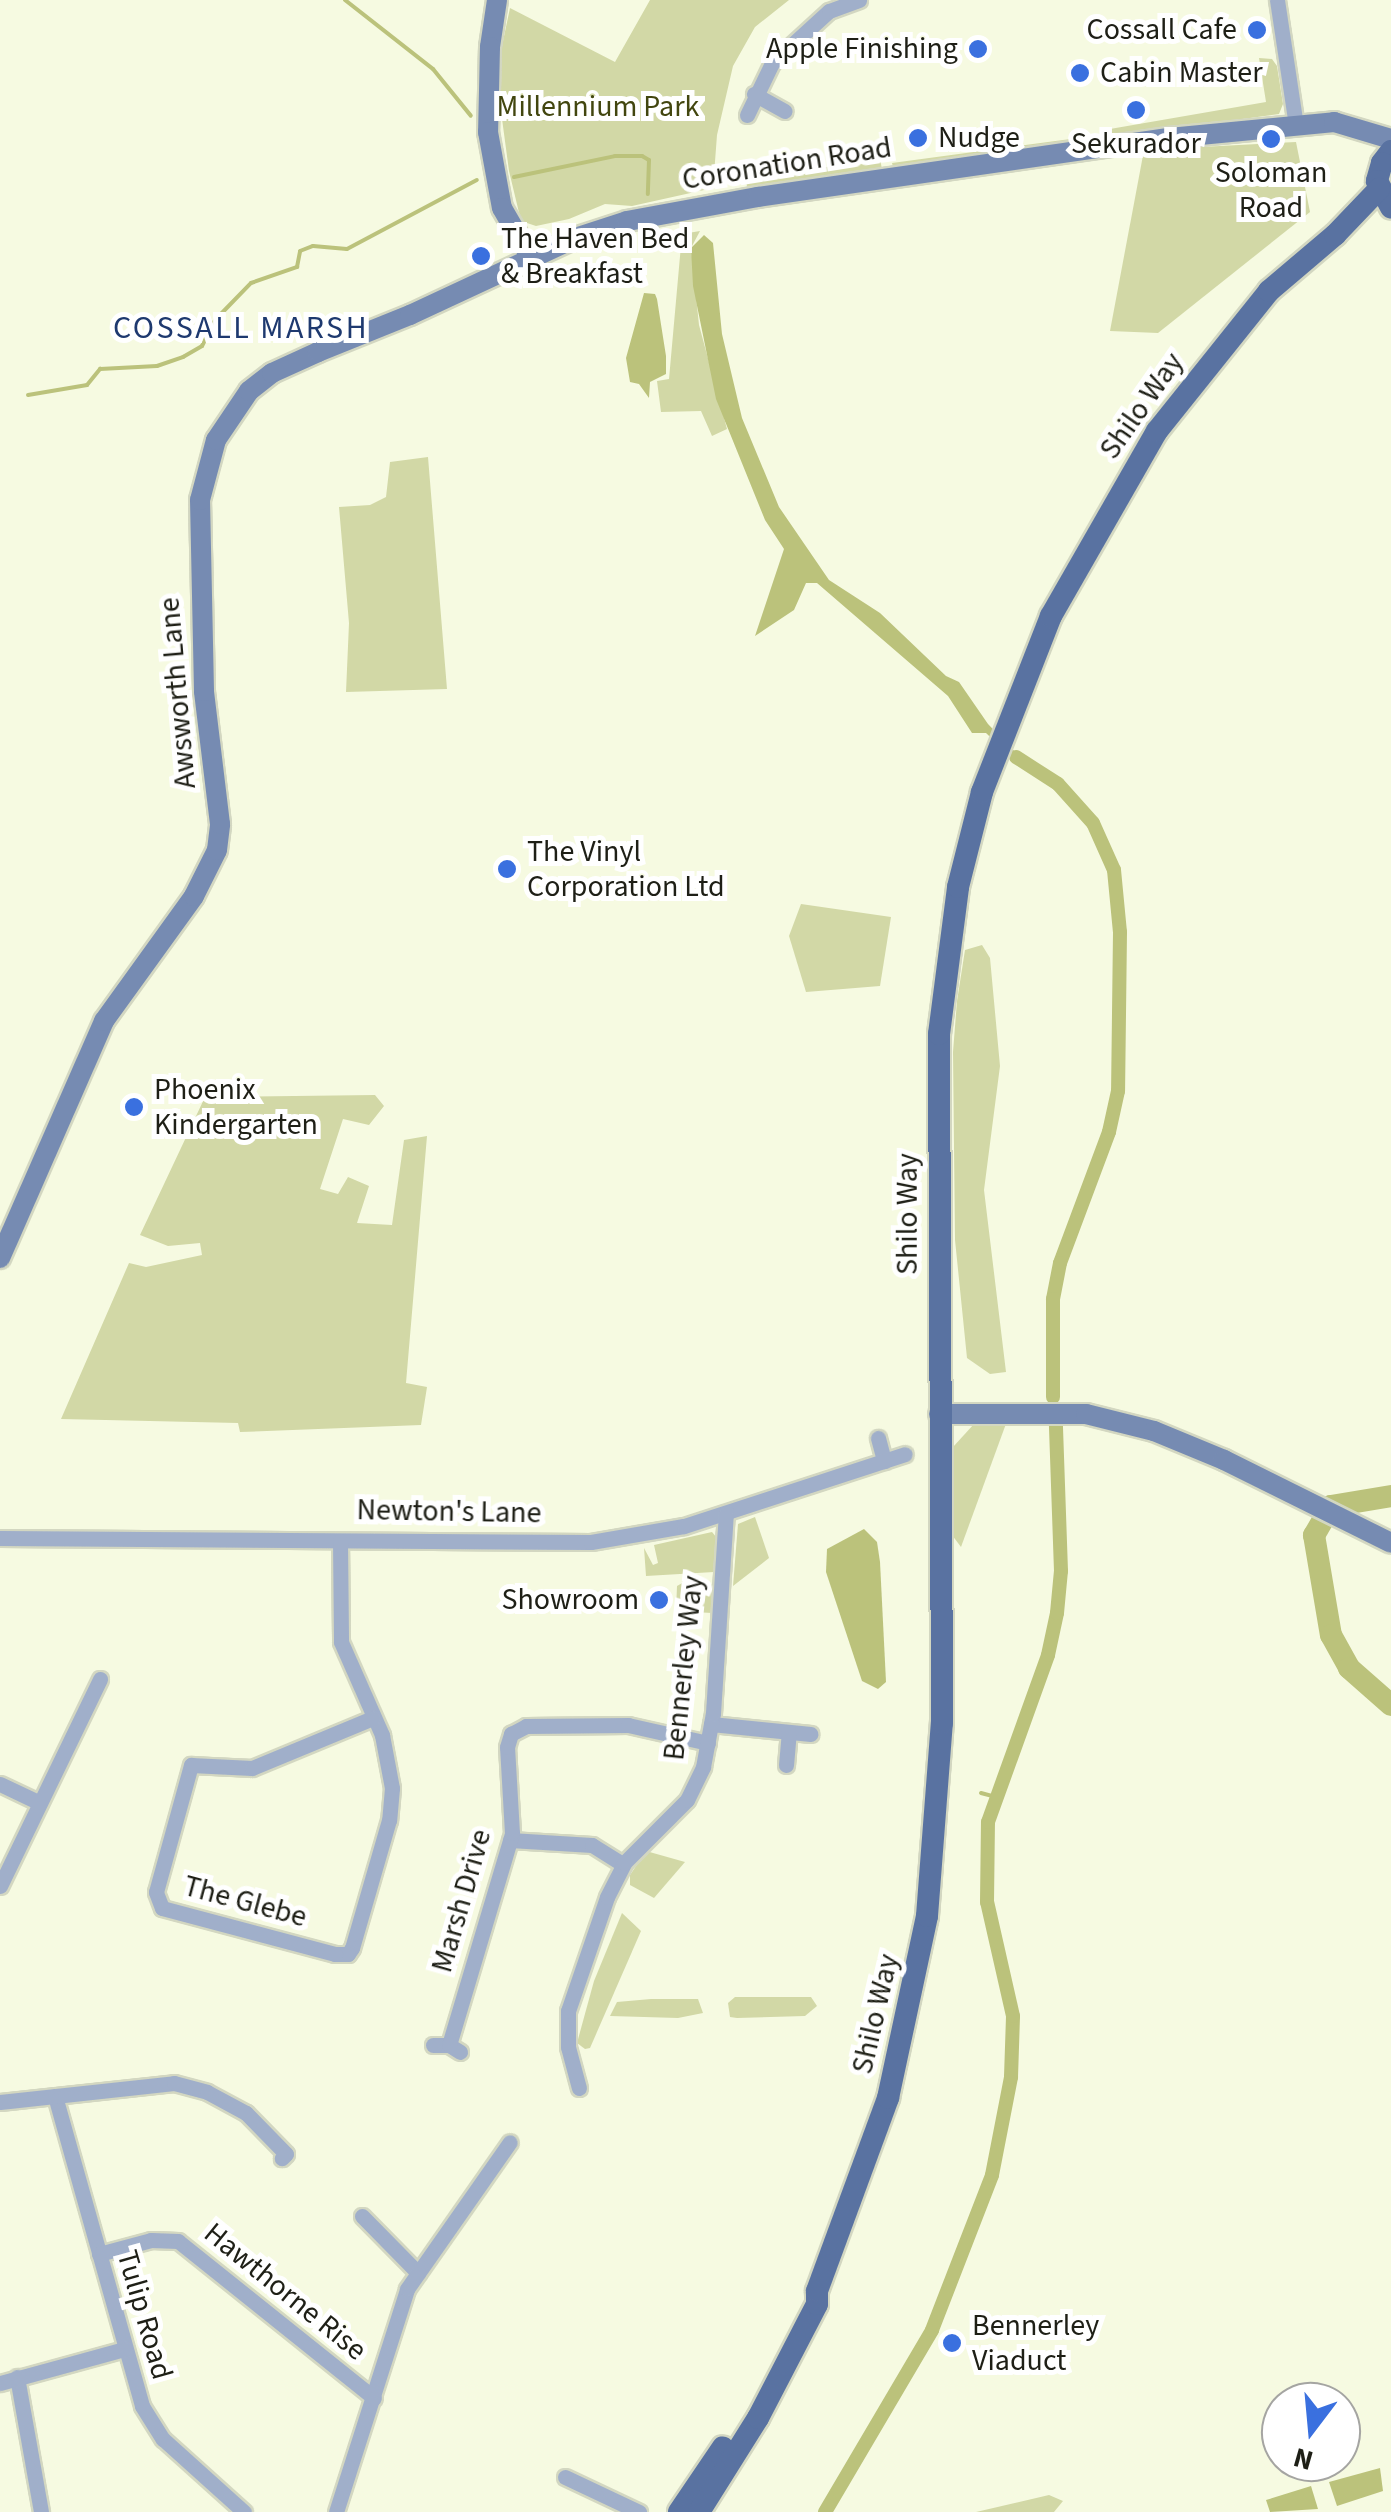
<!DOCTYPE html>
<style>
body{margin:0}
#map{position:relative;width:1391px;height:2512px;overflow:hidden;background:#f6fae1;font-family:"Source Sans 3",sans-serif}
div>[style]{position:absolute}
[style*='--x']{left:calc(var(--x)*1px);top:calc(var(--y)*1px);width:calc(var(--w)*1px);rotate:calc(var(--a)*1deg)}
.green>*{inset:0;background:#d2d8a6}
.water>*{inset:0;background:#bbc27b}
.stream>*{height:4px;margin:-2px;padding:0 2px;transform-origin:2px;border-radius:2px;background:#bbc27b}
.canal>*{height:14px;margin:-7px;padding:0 7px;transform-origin:7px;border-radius:7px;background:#bbc27b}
.river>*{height:22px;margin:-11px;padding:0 11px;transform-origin:11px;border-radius:11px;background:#bbc27b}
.roads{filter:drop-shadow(2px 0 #d3d7c1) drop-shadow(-2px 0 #d3d7c1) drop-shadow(0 2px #d3d7c1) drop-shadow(0 -2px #d3d7c1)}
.street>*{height:15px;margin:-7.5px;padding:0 7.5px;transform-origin:7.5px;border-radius:7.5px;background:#a0afca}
.secondary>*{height:20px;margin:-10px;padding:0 10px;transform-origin:10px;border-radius:10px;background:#768bb2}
.primary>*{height:22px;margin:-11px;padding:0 11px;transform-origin:11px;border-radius:11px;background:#5972a1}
.dots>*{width:28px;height:28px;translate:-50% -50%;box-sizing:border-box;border:5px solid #fff;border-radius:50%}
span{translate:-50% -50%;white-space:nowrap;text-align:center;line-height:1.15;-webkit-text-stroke:10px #fff;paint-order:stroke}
.poi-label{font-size:30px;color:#1e1f16}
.right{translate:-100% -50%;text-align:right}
.left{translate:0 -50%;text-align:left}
.park-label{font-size:30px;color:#42460f}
.street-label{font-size:30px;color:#1e1f16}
.neighbourhood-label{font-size:32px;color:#1e396f;letter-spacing:2.5px}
.north{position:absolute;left:1261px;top:2382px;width:100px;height:100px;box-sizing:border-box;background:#fff;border:2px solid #a5a5a2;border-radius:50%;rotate:196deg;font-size:28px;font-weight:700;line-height:40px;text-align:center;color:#1e1f16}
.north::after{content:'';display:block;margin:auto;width:35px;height:45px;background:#3a70df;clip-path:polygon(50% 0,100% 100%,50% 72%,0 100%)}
</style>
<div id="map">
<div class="green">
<i style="clip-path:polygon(650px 0,789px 0,755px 27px,733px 66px,717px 135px,713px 188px,632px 206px,605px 204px,569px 219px,536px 226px,521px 221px,509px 171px,496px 74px,510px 8px,615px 62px)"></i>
<i style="clip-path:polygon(1259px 58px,1272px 59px,1277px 66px,1283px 104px,1279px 114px,893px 167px,892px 163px,1108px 134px,1110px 129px,1266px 102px)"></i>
<i style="clip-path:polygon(1296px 142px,1310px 212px,1158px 333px,1110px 331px,1144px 150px)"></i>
<i style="clip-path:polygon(880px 159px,882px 169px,747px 187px,746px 179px)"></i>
<i style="clip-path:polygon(700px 231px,691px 248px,699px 325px,727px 429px,712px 436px,701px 411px,661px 412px,657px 381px,669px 379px,682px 234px)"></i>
<i style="clip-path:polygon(428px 457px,447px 689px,346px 692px,349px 623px,339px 507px,370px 505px,386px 497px,390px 462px)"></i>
<i style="clip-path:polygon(801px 904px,891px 917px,880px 986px,806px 992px,789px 936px)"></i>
<i style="clip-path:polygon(982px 945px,990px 958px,1000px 1066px,984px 1190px,1006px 1372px,990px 1374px,967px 1358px,955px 1240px,953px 1052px,957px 1001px,965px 950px)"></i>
<i style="clip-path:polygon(375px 1095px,384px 1106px,369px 1125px,343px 1119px,320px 1189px,338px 1194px,348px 1177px,369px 1186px,357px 1223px,392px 1225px,404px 1140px,427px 1136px,406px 1383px,427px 1387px,421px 1425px,240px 1432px,238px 1423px,61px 1419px,129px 1263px,146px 1267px,202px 1255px,200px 1243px,168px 1246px,140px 1235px,205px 1097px)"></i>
<i style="clip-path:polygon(1007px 1421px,961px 1547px,952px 1535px,953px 1447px,974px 1424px)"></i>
<i style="clip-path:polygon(755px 1517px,769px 1558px,733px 1586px,738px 1524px)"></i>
<i style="clip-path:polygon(712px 1532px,717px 1538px,714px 1572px,646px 1576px,644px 1548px,653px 1565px,658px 1563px,654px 1545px)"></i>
<i style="clip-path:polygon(714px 1580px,712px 1613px,676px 1611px,677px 1586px,684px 1582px,685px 1592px,708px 1590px)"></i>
<i style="clip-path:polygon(646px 1851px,685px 1862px,654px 1898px,630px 1885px,630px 1875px)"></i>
<i style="clip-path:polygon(622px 1913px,641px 1931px,590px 2048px,585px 2049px,577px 2043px,594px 1981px)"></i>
<i style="clip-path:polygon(735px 1997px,811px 1997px,817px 2006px,805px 2016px,737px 2018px,730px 2017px,728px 2003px)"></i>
<i style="clip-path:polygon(651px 1999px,698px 1999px,703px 2013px,678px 2018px,610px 2016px,617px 2002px)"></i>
<i style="clip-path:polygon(1049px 2495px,1063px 2501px,1054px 2512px,976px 2512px)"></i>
</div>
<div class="water">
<i style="clip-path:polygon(704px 235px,713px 243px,722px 334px,742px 418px,779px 507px,829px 580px,880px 613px,946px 676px,959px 682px,988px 724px,1017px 754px,1015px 761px,986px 733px,972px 733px,948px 696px,817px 583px,806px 583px,794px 610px,755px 636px,784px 549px,765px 520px,716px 399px,693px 286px,691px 248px)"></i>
<i style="clip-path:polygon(644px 293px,655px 294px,657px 299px,666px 356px,666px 374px,650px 382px,649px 398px,639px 384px,630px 382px,626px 358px)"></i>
<i style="clip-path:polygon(864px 1529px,877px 1542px,880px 1562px,886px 1682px,878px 1689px,862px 1681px,826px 1572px,827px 1549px)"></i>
<i style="clip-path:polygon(1380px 2468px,1383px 2491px,1337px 2506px,1329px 2482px)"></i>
<i style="clip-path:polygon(1311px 2486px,1318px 2509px,1270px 2512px,1266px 2500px)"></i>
</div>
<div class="stream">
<i style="--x:345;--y:0;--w:112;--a:38.1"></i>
<i style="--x:433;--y:69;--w:60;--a:51"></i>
<i style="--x:514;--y:177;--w:103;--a:-11.7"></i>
<i style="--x:615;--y:156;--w:27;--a:0"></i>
<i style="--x:642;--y:156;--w:8;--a:30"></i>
<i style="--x:649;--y:160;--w:34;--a:92"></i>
<i style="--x:28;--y:395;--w:60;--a:-9.6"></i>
<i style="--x:87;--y:385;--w:21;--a:-51"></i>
<i style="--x:100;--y:369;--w:57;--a:-3"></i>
<i style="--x:157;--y:366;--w:28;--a:-19"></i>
<i style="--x:183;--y:357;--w:22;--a:-30"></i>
<i style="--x:202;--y:346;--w:30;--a:-63"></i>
<i style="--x:216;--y:319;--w:50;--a:-45.8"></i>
<i style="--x:251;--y:283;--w:49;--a:-19.2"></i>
<i style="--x:297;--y:267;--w:16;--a:-79"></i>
<i style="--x:300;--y:251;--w:14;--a:-21"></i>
<i style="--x:313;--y:246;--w:34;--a:5"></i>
<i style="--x:347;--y:249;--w:147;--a:-28"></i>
<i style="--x:981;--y:1793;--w:16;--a:15"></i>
</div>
<div class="canal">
<i style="--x:1016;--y:757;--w:50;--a:32.7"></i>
<i style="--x:1058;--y:784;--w:52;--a:48.1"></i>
<i style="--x:1093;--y:823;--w:51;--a:65.9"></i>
<i style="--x:1114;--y:870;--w:62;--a:84.5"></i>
<i style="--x:1120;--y:932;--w:159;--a:90.7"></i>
<i style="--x:1118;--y:1091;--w:42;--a:102.4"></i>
<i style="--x:1109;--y:1132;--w:140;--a:110.5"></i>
<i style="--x:1060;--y:1263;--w:37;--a:101"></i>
<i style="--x:1053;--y:1299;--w:98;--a:90"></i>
<i style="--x:825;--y:2512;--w:211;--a:-59.5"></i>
<i style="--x:932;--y:2330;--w:166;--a:-68.8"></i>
<i style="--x:992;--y:2175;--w:100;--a:-79"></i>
<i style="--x:1011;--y:2077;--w:61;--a:-88.1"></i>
<i style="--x:1013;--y:2016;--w:117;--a:-102.8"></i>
<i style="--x:987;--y:1902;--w:80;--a:-89.3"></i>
<i style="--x:988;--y:1822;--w:177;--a:-70.2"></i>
<i style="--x:1048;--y:1655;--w:43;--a:-77.9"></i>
<i style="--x:1057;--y:1613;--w:42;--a:-84.6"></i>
<i style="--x:1061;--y:1571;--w:146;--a:-92"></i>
</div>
<div class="river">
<i style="--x:1391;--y:1496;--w:61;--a:170.5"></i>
<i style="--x:1331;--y:1506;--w:34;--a:120"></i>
<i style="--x:1314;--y:1535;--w:101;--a:80.4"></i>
<i style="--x:1331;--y:1635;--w:38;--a:61"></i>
<i style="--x:1349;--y:1668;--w:56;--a:41.4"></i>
</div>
<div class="roads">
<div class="street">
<i style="--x:1277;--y:0;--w:126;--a:81.4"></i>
<i style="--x:754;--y:94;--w:35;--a:29"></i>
<i style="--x:747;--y:115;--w:58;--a:-64.3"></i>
<i style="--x:772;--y:63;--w:77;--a:-42.4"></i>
<i style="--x:829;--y:11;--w:32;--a:-20"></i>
<i style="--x:878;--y:1438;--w:24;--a:75"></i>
<i style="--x:0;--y:1538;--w:591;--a:0.39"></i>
<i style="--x:591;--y:1542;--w:94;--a:-9.8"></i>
<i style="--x:684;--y:1526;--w:232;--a:-18"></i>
<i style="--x:340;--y:1541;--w:101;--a:89.4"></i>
<i style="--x:341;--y:1642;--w:102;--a:66.2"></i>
<i style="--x:382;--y:1735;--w:54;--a:79.3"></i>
<i style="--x:392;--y:1788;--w:32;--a:95"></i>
<i style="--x:389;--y:1820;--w:133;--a:106.1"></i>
<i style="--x:352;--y:1948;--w:7;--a:124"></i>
<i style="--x:348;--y:1954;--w:13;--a:180"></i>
<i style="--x:335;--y:1954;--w:179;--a:-165.1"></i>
<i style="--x:162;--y:1908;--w:17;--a:-111"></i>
<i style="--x:156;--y:1892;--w:132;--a:-74.6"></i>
<i style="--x:191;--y:1765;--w:61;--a:2.8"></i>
<i style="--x:252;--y:1768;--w:131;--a:-22.5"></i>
<i style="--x:711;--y:1724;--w:100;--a:5.7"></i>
<i style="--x:786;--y:1765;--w:33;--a:-85"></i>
<i style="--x:0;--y:1784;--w:44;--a:25.4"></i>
<i style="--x:510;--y:1840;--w:82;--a:3.5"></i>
<i style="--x:592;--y:1845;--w:36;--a:32"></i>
<i style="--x:0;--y:1886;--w:230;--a:-64.2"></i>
<i style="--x:433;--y:2045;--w:16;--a:0"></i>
<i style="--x:449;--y:2045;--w:13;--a:32"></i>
<i style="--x:449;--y:2045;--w:221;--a:-73.4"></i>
<i style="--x:512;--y:1833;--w:86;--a:-93.3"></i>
<i style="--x:507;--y:1747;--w:14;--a:-73"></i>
<i style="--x:511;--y:1734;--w:17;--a:-28"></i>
<i style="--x:526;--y:1726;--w:102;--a:-0.6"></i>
<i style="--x:628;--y:1725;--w:82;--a:12.7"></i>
<i style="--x:579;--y:2088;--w:42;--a:-105"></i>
<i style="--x:568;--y:2047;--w:36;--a:-90"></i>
<i style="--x:568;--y:2011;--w:120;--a:-71.1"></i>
<i style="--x:607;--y:1897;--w:38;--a:-63"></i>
<i style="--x:624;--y:1863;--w:89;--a:-45"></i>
<i style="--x:687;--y:1800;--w:37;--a:-64"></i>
<i style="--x:703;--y:1767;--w:55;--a:-79.5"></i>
<i style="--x:713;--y:1713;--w:200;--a:-86.3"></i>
<i style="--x:55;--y:2096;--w:322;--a:74.3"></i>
<i style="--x:142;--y:2406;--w:39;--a:58"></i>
<i style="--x:163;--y:2439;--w:109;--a:42"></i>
<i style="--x:0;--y:2102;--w:175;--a:-6.2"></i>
<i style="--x:174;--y:2083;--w:34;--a:15"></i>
<i style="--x:207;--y:2092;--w:44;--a:28.3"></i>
<i style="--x:246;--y:2113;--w:57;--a:45.7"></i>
<i style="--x:286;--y:2154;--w:6;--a:135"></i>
<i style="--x:362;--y:2216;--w:80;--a:45.5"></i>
<i style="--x:99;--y:2254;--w:54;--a:-15.1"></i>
<i style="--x:151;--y:2240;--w:27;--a:2"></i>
<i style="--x:178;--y:2241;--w:251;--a:38.7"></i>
<i style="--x:17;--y:2377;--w:137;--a:79.9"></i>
<i style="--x:0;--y:2383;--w:129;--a:-15.3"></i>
<i style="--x:565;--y:2477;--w:82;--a:25.3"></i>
<i style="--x:336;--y:2512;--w:234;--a:-72.3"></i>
<i style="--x:407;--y:2289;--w:179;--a:-55"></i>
</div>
<div class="secondary">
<i style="--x:497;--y:0;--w:48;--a:98.5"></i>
<i style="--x:490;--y:47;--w:85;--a:91.3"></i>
<i style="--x:488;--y:132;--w:77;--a:79.6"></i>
<i style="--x:502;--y:208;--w:58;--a:59.9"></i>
<i style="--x:0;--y:1258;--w:259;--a:-66.3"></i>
<i style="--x:104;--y:1021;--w:154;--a:-54.2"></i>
<i style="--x:194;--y:896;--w:51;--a:-63.4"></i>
<i style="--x:217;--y:850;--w:26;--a:-83"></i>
<i style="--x:220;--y:824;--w:134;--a:-96.9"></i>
<i style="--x:204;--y:691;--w:191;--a:-91.2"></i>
<i style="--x:200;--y:500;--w:62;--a:-75.1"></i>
<i style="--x:216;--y:440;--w:59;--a:-56"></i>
<i style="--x:249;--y:391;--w:29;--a:-38"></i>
<i style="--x:272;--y:373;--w:51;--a:-24.5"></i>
<i style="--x:318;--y:352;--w:99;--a:-21.9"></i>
<i style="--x:410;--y:315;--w:182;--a:-25"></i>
<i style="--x:575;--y:238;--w:55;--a:-18.1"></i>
<i style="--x:627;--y:221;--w:133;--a:-10.4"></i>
<i style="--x:758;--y:197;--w:415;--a:-8.2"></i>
<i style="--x:1169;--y:138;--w:166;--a:-5.5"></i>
<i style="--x:1334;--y:122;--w:59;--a:16.6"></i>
<i style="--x:939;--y:1414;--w:147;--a:0"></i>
<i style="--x:1086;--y:1414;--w:70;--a:14"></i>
<i style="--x:1154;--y:1431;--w:76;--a:22.5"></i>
<i style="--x:1224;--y:1460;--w:186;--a:26.4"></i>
</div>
<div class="primary">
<i style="--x:1391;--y:151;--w:15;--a:127"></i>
<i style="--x:1382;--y:163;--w:19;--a:106"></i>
<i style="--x:1377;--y:181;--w:30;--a:62"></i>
<i style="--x:679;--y:2512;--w:78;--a:-55.9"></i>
<i style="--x:699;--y:2512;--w:111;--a:-57.9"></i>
<i style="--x:758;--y:2418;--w:128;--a:-62.6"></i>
<i style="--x:817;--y:2304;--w:13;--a:-90"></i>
<i style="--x:817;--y:2291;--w:206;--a:-69.8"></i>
<i style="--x:888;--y:2098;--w:186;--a:-77.9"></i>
<i style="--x:927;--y:1916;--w:194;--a:-85.6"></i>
<i style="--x:942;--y:1723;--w:689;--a:-90.25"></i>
<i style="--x:939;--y:1034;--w:148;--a:-82.6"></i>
<i style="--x:958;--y:887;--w:98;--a:-75.8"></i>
<i style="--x:982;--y:792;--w:189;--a:-68.6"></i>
<i style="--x:1051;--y:616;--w:213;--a:-60.2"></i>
<i style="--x:1157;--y:431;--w:179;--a:-51.3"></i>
<i style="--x:1269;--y:291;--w:87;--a:-40.3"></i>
<i style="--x:1335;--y:235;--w:64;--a:-46.3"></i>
</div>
</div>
<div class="dots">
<i style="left:1257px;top:30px;background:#3a70df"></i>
<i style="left:978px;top:49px;background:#3a70df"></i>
<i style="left:1080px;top:73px;background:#3a70df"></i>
<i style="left:1136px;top:110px;background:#3a70df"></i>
<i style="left:918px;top:138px;background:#3a70df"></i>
<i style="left:1271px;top:139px;background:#3a70df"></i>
<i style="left:481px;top:256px;background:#3a70df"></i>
<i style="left:507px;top:869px;background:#3a70df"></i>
<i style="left:134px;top:1107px;background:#3a70df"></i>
<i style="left:659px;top:1600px;background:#3a70df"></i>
<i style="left:952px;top:2343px;background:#3a70df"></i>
</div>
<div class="poi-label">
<span class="right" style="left:1237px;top:30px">Cossall Cafe</span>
<span class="right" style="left:958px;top:49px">Apple Finishing</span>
<span class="left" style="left:1100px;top:73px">Cabin Master</span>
<span class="left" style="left:938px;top:138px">Nudge</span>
<span style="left:1136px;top:144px">Sekurador</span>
<span style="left:1271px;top:190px">Soloman<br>Road</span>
<span class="left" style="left:501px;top:256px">The Haven Bed<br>&amp; Breakfast</span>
<span class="left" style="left:527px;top:869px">The Vinyl<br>Corporation Ltd</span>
<span class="left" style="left:154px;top:1107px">Phoenix<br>Kindergarten</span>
<span class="right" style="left:639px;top:1600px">Showroom</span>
<span class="left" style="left:972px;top:2343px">Bennerley<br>Viaduct</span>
</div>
<div class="park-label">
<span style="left:598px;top:107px">Millennium Park</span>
</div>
<div class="street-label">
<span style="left:787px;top:164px;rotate:-9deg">Coronation Road</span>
<span style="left:1142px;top:406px;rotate:-55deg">Shilo Way</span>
<span style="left:178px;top:693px;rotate:-95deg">Awsworth Lane</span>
<span style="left:908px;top:1214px;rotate:-90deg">Shilo Way</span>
<span style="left:449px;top:1512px;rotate:1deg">Newton's Lane</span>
<span style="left:684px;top:1668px;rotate:-84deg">Bennerley Way</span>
<span style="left:462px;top:1901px;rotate:-74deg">Marsh Drive</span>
<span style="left:245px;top:1902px;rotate:15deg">The Glebe</span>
<span style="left:876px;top:2014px;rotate:-77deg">Shilo Way</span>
<span style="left:285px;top:2292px;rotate:39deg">Hawthorne Rise</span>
<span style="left:144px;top:2315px;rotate:74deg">Tulip Road</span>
</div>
<div class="neighbourhood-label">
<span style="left:241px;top:328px">COSSALL MARSH</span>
</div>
<div class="north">N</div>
</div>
